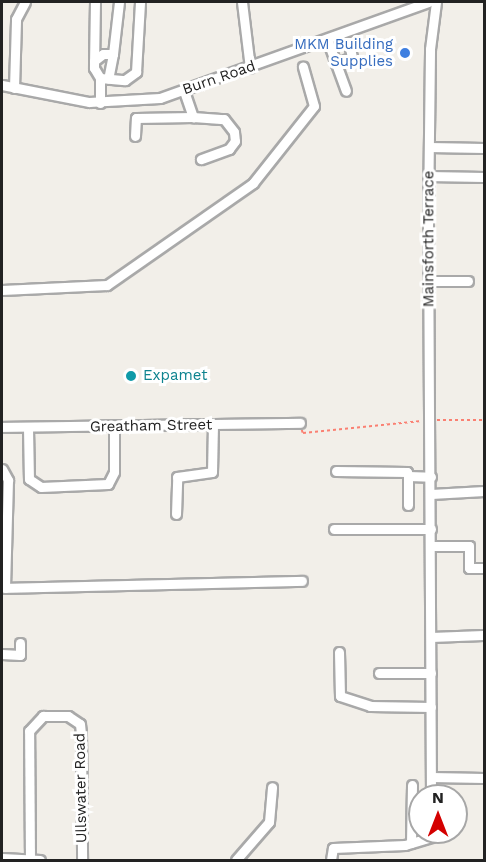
<!DOCTYPE html>
<style>
body{margin:0}
#map{position:relative;width:486px;height:862px;overflow:hidden;background:#f2efe9;font-family:"Work Sans",sans-serif}
div>[style]{position:absolute}
[style*='--x']{left:calc(var(--x)*1px);top:calc(var(--y)*1px);width:calc(var(--w)*1px);rotate:calc(var(--a)*1deg)}
.path>*{height:1.5px;margin-top:-0.75px;transform-origin:0;background:repeating-linear-gradient(90deg,#fa8072 0 3px,transparent 0 6px)}
.roads{filter:drop-shadow(2px 0 #a9a9a9) drop-shadow(-2px 0 #a9a9a9) drop-shadow(0 2px #a9a9a9) drop-shadow(0 -2px #a9a9a9)}
.minor>*{height:9px;margin:-4.5px;padding:0 4.5px;transform-origin:4.5px;border-radius:4.5px;background:#fff}
.dots>*{width:16px;height:16px;translate:-50% -50%;box-sizing:border-box;border:3px solid #fff;border-radius:50%}
span{translate:-50% -50%;white-space:nowrap;text-align:center;line-height:1.15;-webkit-text-stroke:6px #fff;paint-order:stroke}
.shop-label{font-size:15px;color:#366cbe}
.right{translate:-100% -50%;text-align:right}
.street-label{font-size:15px;color:#222}
.culture-label{font-size:15px;color:#0d838f}
.left{translate:0 -50%;text-align:left}
.frame{position:absolute;inset:0;border:3px solid #222;pointer-events:none}
.north{position:absolute;left:408px;top:784px;width:60px;height:60px;box-sizing:border-box;background:#fff;border:2px solid #a7a7a7;border-radius:50%;rotate:0deg;font-size:16px;font-weight:700;line-height:24px;text-align:center;color:#222}
.north::after{content:'';display:block;margin:auto;width:21px;height:27px;background:#d40000;clip-path:polygon(50% 0,100% 100%,50% 72%,0 100%)}
</style>
<div id="map">
<div class="path">
<i style="--x:437;--y:420;--w:47;--a:0"></i>
<i style="--x:302;--y:430;--w:3;--a:72"></i>
<i style="--x:303;--y:433;--w:119;--a:-5.8"></i>
</div>
<div class="roads">
<div class="minor">
<i style="--x:95;--y:2;--w:66;--a:90.9"></i>
<i style="--x:94;--y:68;--w:12;--a:59"></i>
<i style="--x:100;--y:78;--w:25;--a:90"></i>
<i style="--x:242;--y:2;--w:66;--a:83.1"></i>
<i style="--x:327;--y:39;--w:55;--a:69.9"></i>
<i style="--x:113;--y:54;--w:52;--a:-83.4"></i>
<i style="--x:94;--y:61;--w:11;--a:-38"></i>
<i style="--x:103;--y:54;--w:10;--a:0"></i>
<i style="--x:113;--y:54;--w:25;--a:101"></i>
<i style="--x:336;--y:64;--w:17;--a:-24"></i>
<i style="--x:352;--y:57;--w:13;--a:-103"></i>
<i style="--x:100;--y:78;--w:25;--a:5"></i>
<i style="--x:125;--y:80;--w:14;--a:-36"></i>
<i style="--x:136;--y:72;--w:70;--a:-86.7"></i>
<i style="--x:2;--y:85;--w:89;--a:11.1"></i>
<i style="--x:89;--y:102;--w:71;--a:-3.2"></i>
<i style="--x:160;--y:98;--w:285;--a:-19.7"></i>
<i style="--x:14;--y:88;--w:69;--a:-88.3"></i>
<i style="--x:16;--y:19;--w:19;--a:-62"></i>
<i style="--x:184;--y:91;--w:28;--a:71"></i>
<i style="--x:193;--y:117;--w:31;--a:4"></i>
<i style="--x:224;--y:119;--w:16;--a:52"></i>
<i style="--x:234;--y:132;--w:9;--a:84"></i>
<i style="--x:235;--y:141;--w:10;--a:127"></i>
<i style="--x:229;--y:149;--w:30;--a:160"></i>
<i style="--x:135;--y:136;--w:18;--a:-87"></i>
<i style="--x:136;--y:118;--w:57;--a:-1"></i>
<i style="--x:429;--y:147;--w:55;--a:1"></i>
<i style="--x:428;--y:176;--w:56;--a:1"></i>
<i style="--x:429;--y:281;--w:39;--a:0"></i>
<i style="--x:2;--y:290;--w:105;--a:-2.7"></i>
<i style="--x:107;--y:285;--w:178;--a:-34.9"></i>
<i style="--x:253;--y:183;--w:98;--a:-51.6"></i>
<i style="--x:314;--y:106;--w:41;--a:-105.8"></i>
<i style="--x:2;--y:427;--w:298;--a:-0.8"></i>
<i style="--x:28;--y:428;--w:51;--a:88.9"></i>
<i style="--x:29;--y:479;--w:14;--a:34"></i>
<i style="--x:41;--y:487;--w:67;--a:-2.6"></i>
<i style="--x:108;--y:484;--w:13;--a:-63"></i>
<i style="--x:114;--y:472;--w:45;--a:-90"></i>
<i style="--x:2;--y:469;--w:13;--a:61"></i>
<i style="--x:8;--y:480;--w:108;--a:91.6"></i>
<i style="--x:5;--y:588;--w:297;--a:-1.4"></i>
<i style="--x:336;--y:471;--w:71;--a:0.8"></i>
<i style="--x:407;--y:472;--w:4;--a:76"></i>
<i style="--x:431;--y:494;--w:53;--a:-3.2"></i>
<i style="--x:408;--y:505;--w:29;--a:-90"></i>
<i style="--x:408;--y:476;--w:23;--a:2"></i>
<i style="--x:176;--y:514;--w:37;--a:-88"></i>
<i style="--x:177;--y:477;--w:35;--a:-8"></i>
<i style="--x:212;--y:472;--w:47;--a:-88.8"></i>
<i style="--x:334;--y:529;--w:97;--a:0"></i>
<i style="--x:431;--y:546;--w:38;--a:0"></i>
<i style="--x:469;--y:546;--w:22;--a:90"></i>
<i style="--x:469;--y:568;--w:15;--a:0"></i>
<i style="--x:431;--y:637;--w:52;--a:-2.2"></i>
<i style="--x:339;--y:652;--w:44;--a:88.7"></i>
<i style="--x:340;--y:696;--w:32;--a:18"></i>
<i style="--x:370;--y:706;--w:61;--a:0.9"></i>
<i style="--x:2;--y:654;--w:18;--a:3"></i>
<i style="--x:20;--y:655;--w:12;--a:-90"></i>
<i style="--x:379;--y:673;--w:52;--a:0"></i>
<i style="--x:431;--y:777;--w:53;--a:1.1"></i>
<i style="--x:431;--y:796;--w:580;--a:-90.3"></i>
<i style="--x:428;--y:216;--w:167;--a:-89.3"></i>
<i style="--x:430;--y:49;--w:47;--a:-82.7"></i>
<i style="--x:411;--y:843;--w:58;--a:-89"></i>
<i style="--x:2;--y:858;--w:38;--a:3"></i>
<i style="--x:30;--y:860;--w:129;--a:-90.4"></i>
<i style="--x:29;--y:731;--w:21;--a:-47"></i>
<i style="--x:43;--y:716;--w:25;--a:0"></i>
<i style="--x:68;--y:716;--w:14;--a:34"></i>
<i style="--x:80;--y:724;--w:10;--a:84"></i>
<i style="--x:81;--y:734;--w:126;--a:89.5"></i>
<i style="--x:236;--y:860;--w:50;--a:-49"></i>
<i style="--x:269;--y:822;--w:35;--a:-85"></i>
<i style="--x:331;--y:860;--w:12;--a:-81"></i>
<i style="--x:333;--y:848;--w:72;--a:-2.4"></i>
<i style="--x:405;--y:845;--w:27;--a:-17"></i>
<i style="--x:431;--y:837;--w:5;--a:-90"></i>
</div>
</div>
<div class="dots">
<i style="left:405px;top:53px;background:#3f7fe0"></i>
<i style="left:131px;top:376px;background:#0f9aa8"></i>
</div>
<div class="shop-label">
<span class="right" style="left:393px;top:53px">MKM Building<br>Supplies</span>
</div>
<div class="street-label">
<span style="left:219px;top:78px;rotate:-19deg">Burn Road</span>
<span style="left:429px;top:239px;rotate:-90deg">Mainsforth Terrace</span>
<span style="left:151px;top:426px;rotate:-1deg">Greatham Street</span>
<span style="left:81px;top:788px;rotate:-91deg">Ullswater Road</span>
</div>
<div class="culture-label">
<span class="left" style="left:143px;top:376px">Expamet</span>
</div>
<div class="frame"></div>
<div class="north">N</div>
</div>
